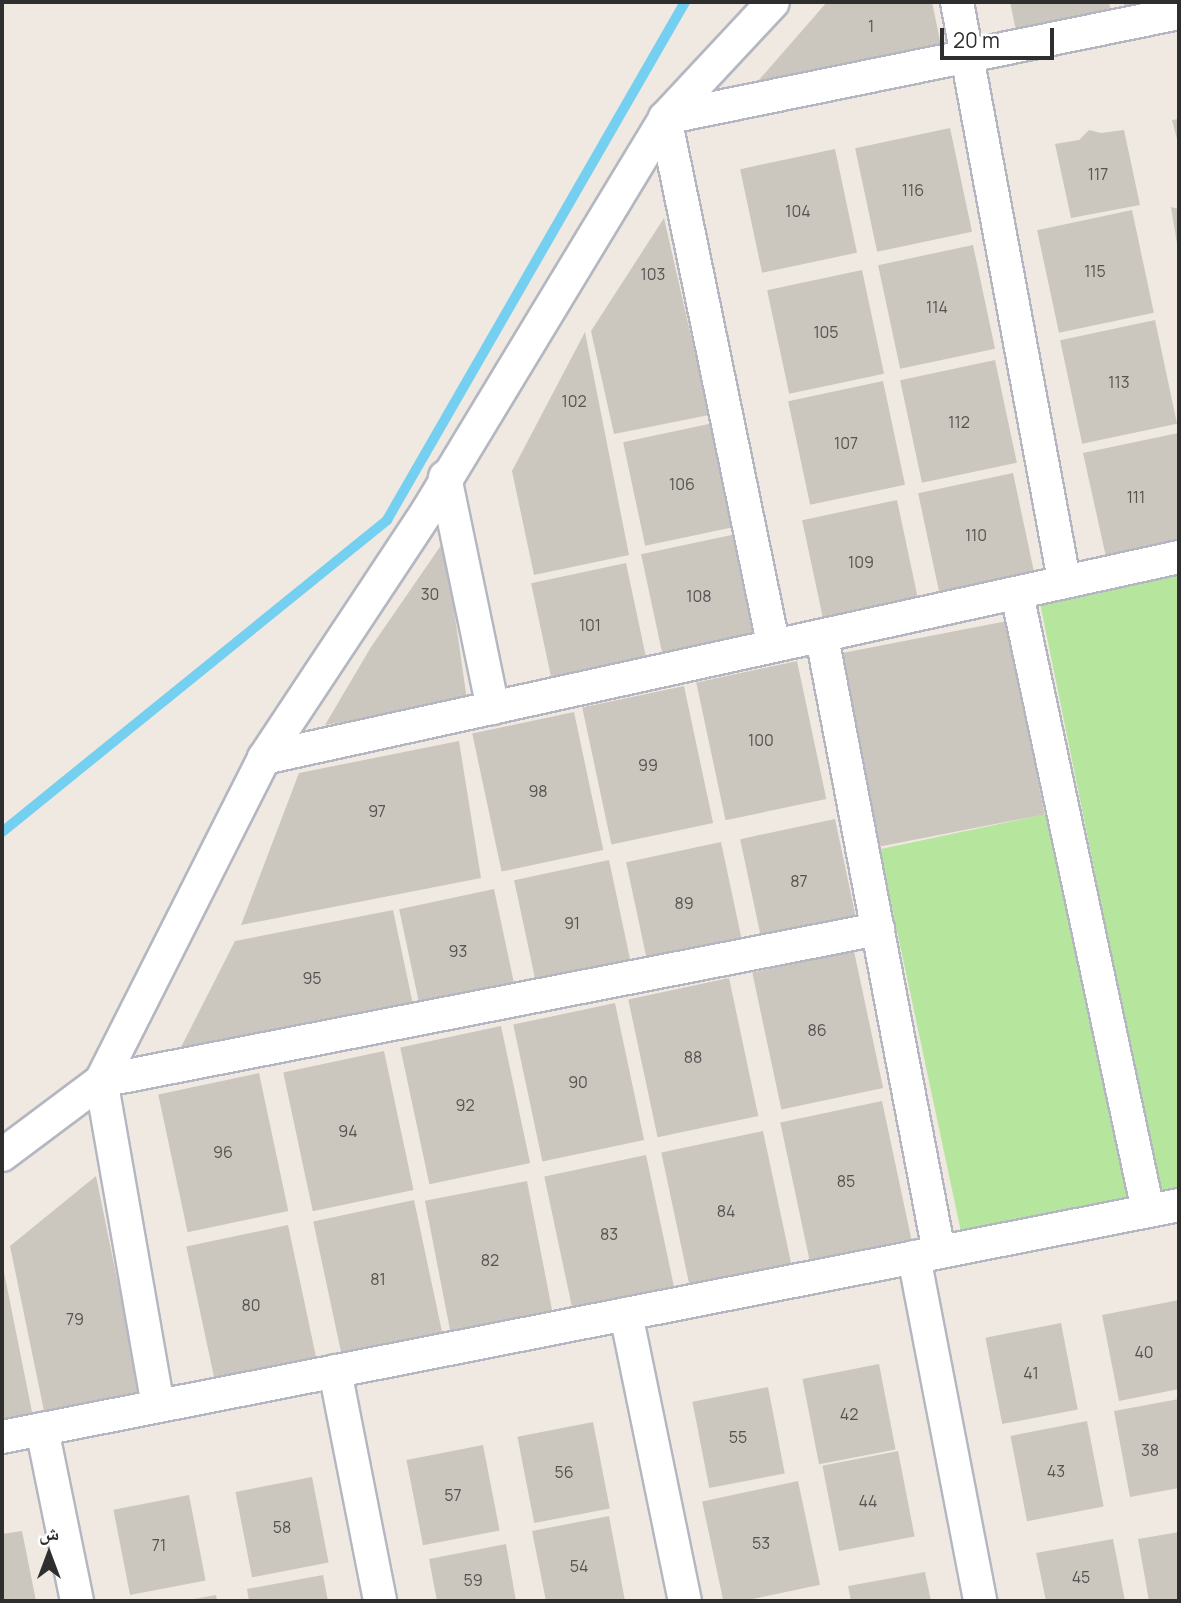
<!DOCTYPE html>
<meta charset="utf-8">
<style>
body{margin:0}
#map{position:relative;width:1181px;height:1603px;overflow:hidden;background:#efe9e1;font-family:Manrope,"Noto Naskh Arabic",sans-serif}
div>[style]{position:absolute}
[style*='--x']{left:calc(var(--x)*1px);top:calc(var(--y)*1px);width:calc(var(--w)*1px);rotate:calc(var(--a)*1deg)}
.green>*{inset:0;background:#b6e59e;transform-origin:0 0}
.stream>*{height:10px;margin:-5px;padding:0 5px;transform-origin:5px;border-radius:5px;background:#75cff0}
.building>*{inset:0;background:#cbc7bf;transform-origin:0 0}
.roads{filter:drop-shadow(2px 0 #b4b7c1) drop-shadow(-2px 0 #b4b7c1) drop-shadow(0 2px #b4b7c1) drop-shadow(0 -2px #b4b7c1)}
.minor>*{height:32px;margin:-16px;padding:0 16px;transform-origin:16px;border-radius:16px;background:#fff}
span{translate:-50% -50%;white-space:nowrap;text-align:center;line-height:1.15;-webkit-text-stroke:5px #fff;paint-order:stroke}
.number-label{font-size:16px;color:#555452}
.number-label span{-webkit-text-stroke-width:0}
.frame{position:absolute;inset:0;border:4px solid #2e2e2e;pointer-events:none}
.north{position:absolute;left:14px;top:1519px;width:70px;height:70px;-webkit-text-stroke:5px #fff;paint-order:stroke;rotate:0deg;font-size:19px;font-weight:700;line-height:28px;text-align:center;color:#2e2e2e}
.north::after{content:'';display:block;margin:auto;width:24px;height:32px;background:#2e2e2e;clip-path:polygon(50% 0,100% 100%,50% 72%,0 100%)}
.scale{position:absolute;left:940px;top:28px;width:114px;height:32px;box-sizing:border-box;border:4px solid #2e2e2e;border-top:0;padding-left:9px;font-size:21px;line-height:24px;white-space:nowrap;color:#2e2e2e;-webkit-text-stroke:5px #fff;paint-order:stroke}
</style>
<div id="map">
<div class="green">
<i style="clip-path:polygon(1179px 575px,1179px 1188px,1160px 1192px,1040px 603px)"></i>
<i style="left:1046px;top:814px;width:392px;height:170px;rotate:78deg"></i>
</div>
<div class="stream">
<i style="--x:2;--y:832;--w:496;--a:-39"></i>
<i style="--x:387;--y:520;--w:598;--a:-60.09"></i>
</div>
<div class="building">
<i style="clip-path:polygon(827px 2px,932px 2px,942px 50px,751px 89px)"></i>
<i style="clip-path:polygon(1010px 2px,1109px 2px,1113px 20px,1018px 40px)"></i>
<i style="clip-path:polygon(1124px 2px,1174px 2px,1126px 13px)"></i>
<i style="clip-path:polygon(1179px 119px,1179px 143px,1178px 143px,1172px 120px)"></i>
<i style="left:950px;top:128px;width:106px;height:97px;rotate:78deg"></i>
<i style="clip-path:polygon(1089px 130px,1101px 133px,1124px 130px,1140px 205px,1071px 218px,1055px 144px,1079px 140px)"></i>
<i style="left:835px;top:149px;width:106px;height:97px;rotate:78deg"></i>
<i style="clip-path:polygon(1171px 207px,1179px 209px,1179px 250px,1178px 250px)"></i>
<i style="left:1132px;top:210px;width:105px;height:97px;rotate:78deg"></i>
<i style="clip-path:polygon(664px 218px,709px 415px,614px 434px,591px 331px)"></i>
<i style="left:973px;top:245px;width:106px;height:97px;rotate:78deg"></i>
<i style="left:862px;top:270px;width:106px;height:97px;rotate:78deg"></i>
<i style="left:1155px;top:320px;width:106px;height:97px;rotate:78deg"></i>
<i style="clip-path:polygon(585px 332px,629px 555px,534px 575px,512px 471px)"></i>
<i style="left:995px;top:360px;width:105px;height:97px;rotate:78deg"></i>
<i style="left:883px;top:381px;width:106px;height:97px;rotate:78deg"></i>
<i style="left:718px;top:422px;width:106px;height:97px;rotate:78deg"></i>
<i style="clip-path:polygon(1178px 433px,1179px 542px,1106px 557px,1083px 453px)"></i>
<i style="left:1013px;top:473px;width:106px;height:97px;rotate:78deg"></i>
<i style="left:897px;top:500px;width:107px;height:97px;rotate:78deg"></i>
<i style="left:736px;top:534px;width:106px;height:97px;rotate:78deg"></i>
<i style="clip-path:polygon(444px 541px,467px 700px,325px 725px,371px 647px)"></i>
<i style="left:626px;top:563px;width:107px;height:97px;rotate:78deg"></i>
<i style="left:1007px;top:621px;width:197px;height:169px;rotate:79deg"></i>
<i style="left:797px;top:661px;width:141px;height:103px;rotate:78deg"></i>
<i style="left:684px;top:686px;width:140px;height:104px;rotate:78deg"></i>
<i style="left:574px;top:712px;width:141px;height:104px;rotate:78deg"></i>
<i style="clip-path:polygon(459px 741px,481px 878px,241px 925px,299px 773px)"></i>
<i style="left:835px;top:819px;width:107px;height:97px;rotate:78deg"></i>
<i style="left:721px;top:842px;width:105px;height:97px;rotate:78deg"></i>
<i style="left:609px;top:860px;width:106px;height:97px;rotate:78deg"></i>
<i style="left:494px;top:889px;width:106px;height:97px;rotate:78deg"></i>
<i style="clip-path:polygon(393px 910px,415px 1014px,177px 1055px,235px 941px)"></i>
<i style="left:854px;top:951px;width:140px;height:104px;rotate:78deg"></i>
<i style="left:729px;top:978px;width:141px;height:103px;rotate:78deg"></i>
<i style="left:615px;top:1003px;width:140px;height:104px;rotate:78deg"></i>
<i style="left:501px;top:1026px;width:140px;height:103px;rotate:78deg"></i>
<i style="left:384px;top:1051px;width:142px;height:103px;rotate:78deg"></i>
<i style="left:259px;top:1073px;width:141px;height:103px;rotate:78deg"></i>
<i style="left:882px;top:1101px;width:141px;height:104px;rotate:78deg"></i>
<i style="left:763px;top:1131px;width:141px;height:104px;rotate:78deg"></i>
<i style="left:646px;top:1155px;width:141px;height:104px;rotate:78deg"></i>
<i style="clip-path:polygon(96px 1176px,140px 1392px,44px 1411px,10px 1246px)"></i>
<i style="left:527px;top:1181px;width:141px;height:104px;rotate:79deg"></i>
<i style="left:414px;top:1200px;width:141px;height:103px;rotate:78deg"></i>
<i style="left:288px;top:1225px;width:141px;height:104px;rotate:78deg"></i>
<i style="clip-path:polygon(2px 1262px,34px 1422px,2px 1428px)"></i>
<i style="clip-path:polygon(1179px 1300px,1179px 1389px,1119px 1401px,1102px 1315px)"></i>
<i style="left:1061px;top:1323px;width:88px;height:77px;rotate:79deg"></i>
<i style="left:879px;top:1364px;width:87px;height:78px;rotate:79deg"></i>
<i style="left:768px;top:1387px;width:88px;height:77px;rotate:79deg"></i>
<i style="clip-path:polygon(1179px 1399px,1179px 1488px,1130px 1497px,1114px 1411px)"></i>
<i style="left:1087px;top:1421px;width:87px;height:78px;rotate:79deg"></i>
<i style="left:593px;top:1422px;width:88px;height:77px;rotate:79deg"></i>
<i style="left:483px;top:1445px;width:87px;height:78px;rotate:79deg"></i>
<i style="left:898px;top:1451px;width:87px;height:77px;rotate:79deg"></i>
<i style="left:312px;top:1477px;width:87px;height:78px;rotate:79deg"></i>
<i style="left:798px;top:1481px;width:106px;height:98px;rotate:78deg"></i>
<i style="left:189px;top:1495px;width:87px;height:77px;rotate:79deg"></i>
<i style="clip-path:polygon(609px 1516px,625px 1601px,546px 1601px,532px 1531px)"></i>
<i style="clip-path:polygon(22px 1531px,36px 1601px,2px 1601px,2px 1534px)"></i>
<i style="clip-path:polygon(1179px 1532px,1179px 1601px,1149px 1601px,1138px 1539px)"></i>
<i style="clip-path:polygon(1113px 1539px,1125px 1601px,1046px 1601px,1036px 1553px)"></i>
<i style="clip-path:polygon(506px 1544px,516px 1601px,437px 1601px,429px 1559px)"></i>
<i style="clip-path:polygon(925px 1572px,931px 1601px,851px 1601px,848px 1586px)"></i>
<i style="clip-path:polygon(323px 1575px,328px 1601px,249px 1601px,247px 1589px)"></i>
<i style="clip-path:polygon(216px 1595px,217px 1601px,189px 1601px,189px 1600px)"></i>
</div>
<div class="roads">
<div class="minor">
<i style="--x:957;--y:2;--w:588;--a:79.51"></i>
<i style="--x:445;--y:477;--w:236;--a:78.3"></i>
<i style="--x:1017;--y:594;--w:631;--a:78.01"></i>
<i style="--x:822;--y:637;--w:626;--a:79.23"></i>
<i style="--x:773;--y:643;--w:536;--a:-101.62"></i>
<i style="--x:665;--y:118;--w:525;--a:-11.55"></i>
<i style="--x:264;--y:758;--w:937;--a:-12.39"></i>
<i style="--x:2;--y:1155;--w:124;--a:-36.8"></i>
<i style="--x:101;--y:1081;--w:362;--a:-63.2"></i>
<i style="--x:264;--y:758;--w:297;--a:-56.5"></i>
<i style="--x:428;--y:510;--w:458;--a:-58.8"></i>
<i style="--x:665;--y:118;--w:158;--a:-47"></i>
<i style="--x:914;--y:1257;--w:350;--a:79.1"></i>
<i style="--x:626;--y:1314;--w:293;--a:78.4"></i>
<i style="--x:335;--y:1371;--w:234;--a:78.9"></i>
<i style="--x:158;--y:1406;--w:330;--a:-99.9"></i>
<i style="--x:101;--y:1081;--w:792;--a:-11.07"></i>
<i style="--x:42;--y:1429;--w:176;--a:78.5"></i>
<i style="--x:2;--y:1437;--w:1200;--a:-11.15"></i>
</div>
</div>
<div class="number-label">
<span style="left:871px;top:26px">1</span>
<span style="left:1098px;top:174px">117</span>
<span style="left:913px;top:190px">116</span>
<span style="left:798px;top:211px">104</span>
<span style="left:1095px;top:271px">115</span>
<span style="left:653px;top:274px">103</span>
<span style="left:937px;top:307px">114</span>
<span style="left:826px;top:332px">105</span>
<span style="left:1119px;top:382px">113</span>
<span style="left:574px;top:401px">102</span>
<span style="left:959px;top:422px">112</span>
<span style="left:846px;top:443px">107</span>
<span style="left:682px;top:484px">106</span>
<span style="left:1136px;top:497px">111</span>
<span style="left:976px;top:535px">110</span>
<span style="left:861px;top:562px">109</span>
<span style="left:430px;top:594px">30</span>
<span style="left:699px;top:596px">108</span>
<span style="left:590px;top:625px">101</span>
<span style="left:761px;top:740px">100</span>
<span style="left:648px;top:765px">99</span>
<span style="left:538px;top:791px">98</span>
<span style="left:377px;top:811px">97</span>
<span style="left:799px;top:881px">87</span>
<span style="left:684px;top:903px">89</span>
<span style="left:572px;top:923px">91</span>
<span style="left:458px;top:951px">93</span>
<span style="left:312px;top:978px">95</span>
<span style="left:817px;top:1030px">86</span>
<span style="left:693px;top:1057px">88</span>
<span style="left:578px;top:1082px">90</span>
<span style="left:465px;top:1105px">92</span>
<span style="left:348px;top:1131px">94</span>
<span style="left:223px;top:1152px">96</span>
<span style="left:846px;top:1181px">85</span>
<span style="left:726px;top:1211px">84</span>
<span style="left:609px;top:1234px">83</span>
<span style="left:490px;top:1260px">82</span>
<span style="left:378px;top:1279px">81</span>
<span style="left:251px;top:1305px">80</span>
<span style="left:75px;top:1319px">79</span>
<span style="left:1144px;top:1352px">40</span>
<span style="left:1031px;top:1373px">41</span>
<span style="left:849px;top:1414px">42</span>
<span style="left:738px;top:1437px">55</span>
<span style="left:1150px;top:1450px">38</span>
<span style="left:1056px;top:1471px">43</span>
<span style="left:564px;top:1472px">56</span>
<span style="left:453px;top:1495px">57</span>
<span style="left:868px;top:1501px">44</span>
<span style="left:282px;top:1527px">58</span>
<span style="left:761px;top:1543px">53</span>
<span style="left:159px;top:1545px">71</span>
<span style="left:579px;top:1566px">54</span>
<span style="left:1081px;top:1577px">45</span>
<span style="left:473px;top:1580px">59</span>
</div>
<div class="frame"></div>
<div class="north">ش</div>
<div class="scale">20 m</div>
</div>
